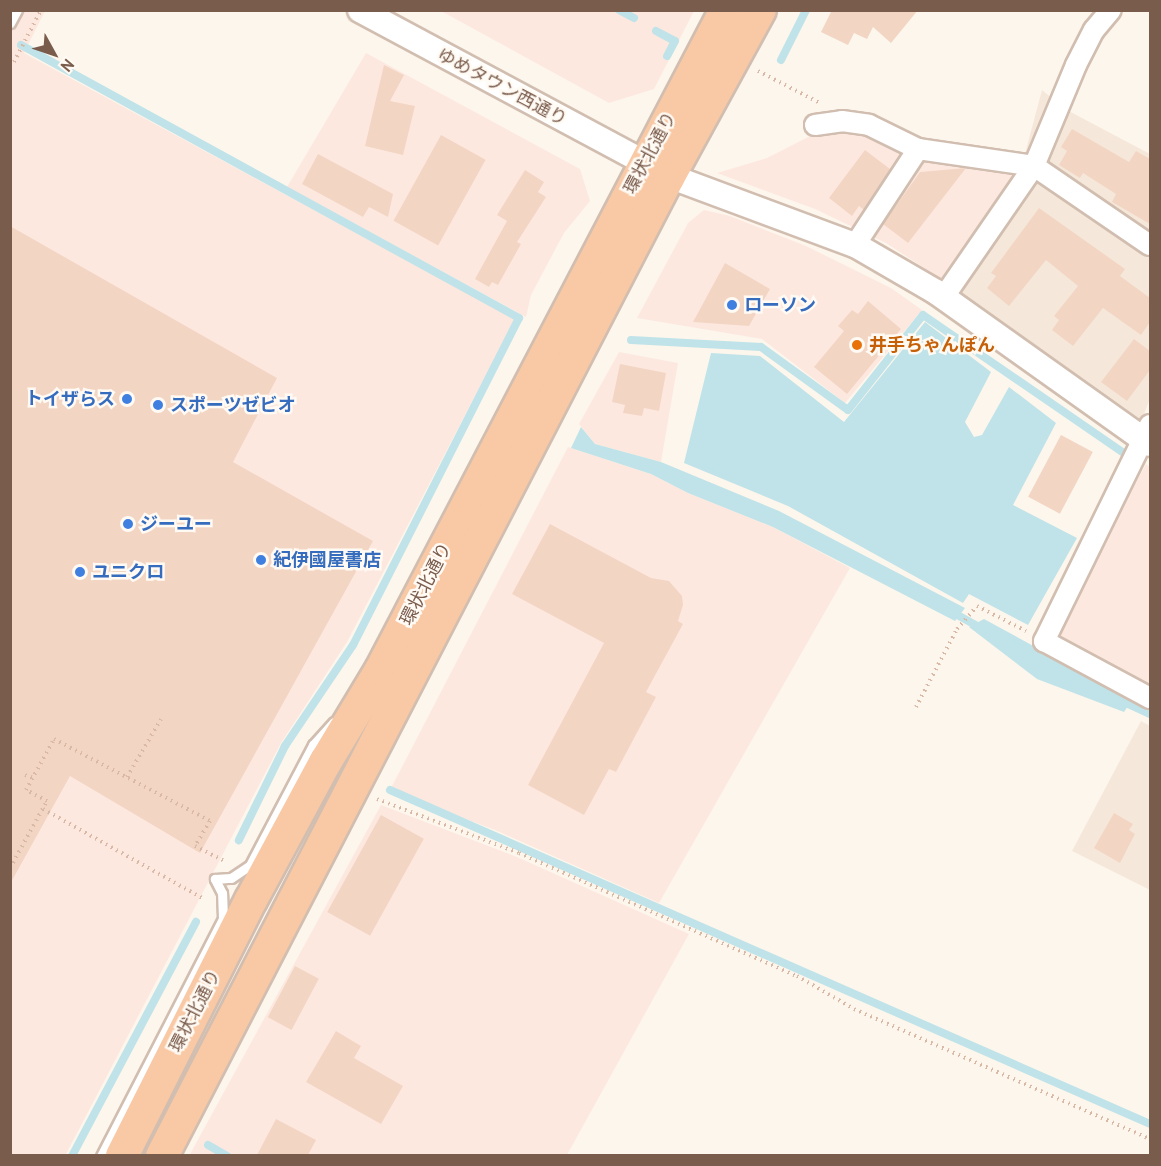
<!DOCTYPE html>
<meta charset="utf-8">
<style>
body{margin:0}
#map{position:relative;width:1161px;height:1166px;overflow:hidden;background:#fdf6ec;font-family:"PT Sans","Noto Sans JP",sans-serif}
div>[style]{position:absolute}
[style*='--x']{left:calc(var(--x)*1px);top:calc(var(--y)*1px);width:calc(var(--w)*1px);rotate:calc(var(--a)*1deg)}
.residential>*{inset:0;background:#f5e8da}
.commercial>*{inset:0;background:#fde8e0}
.water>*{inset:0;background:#bfe3e8}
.stream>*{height:8px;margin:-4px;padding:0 4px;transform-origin:4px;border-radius:4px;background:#bfe3e8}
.building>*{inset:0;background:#f3d5c3;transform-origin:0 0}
.path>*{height:4px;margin-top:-2px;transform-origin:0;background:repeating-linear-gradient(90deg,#d9b8a5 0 1.5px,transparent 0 6px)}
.roads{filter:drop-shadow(2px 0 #d1beb0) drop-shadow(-2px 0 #d1beb0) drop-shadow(0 2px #d1beb0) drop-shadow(0 -2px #d1beb0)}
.service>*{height:9px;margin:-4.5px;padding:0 4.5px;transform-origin:4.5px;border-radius:4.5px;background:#fff}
.minor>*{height:20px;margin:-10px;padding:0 10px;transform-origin:10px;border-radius:10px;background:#fff}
.tertiary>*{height:24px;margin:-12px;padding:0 12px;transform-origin:12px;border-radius:12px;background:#fff}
.trunk>*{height:32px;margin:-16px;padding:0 16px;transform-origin:16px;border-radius:16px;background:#f9c8a4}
.dots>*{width:16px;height:16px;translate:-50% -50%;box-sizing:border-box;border:3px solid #fffaf3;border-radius:50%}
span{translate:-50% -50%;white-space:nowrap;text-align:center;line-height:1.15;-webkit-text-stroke:5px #fffaf3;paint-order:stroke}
.street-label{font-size:18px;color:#7a5c4d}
.shop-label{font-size:18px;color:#366cbe;font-weight:700}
.left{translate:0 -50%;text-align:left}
.right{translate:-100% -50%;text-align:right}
.food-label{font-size:18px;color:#c56008;font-weight:700}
.frame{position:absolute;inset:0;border:12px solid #7a5c4d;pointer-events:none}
.north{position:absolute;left:24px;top:24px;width:60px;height:60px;-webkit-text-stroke:4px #fffaf3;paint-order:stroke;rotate:130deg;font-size:16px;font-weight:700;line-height:24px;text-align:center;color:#7a5c4d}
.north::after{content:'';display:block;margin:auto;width:21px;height:27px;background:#7a5c4d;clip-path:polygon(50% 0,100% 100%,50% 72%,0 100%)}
</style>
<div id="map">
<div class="residential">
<i style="clip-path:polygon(1042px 90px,1065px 109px,1150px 154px,1150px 398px,1142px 420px,944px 281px,1018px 180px)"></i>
<i style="clip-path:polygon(1141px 721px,1150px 726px,1150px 890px,1072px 851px)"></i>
</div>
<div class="commercial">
<i style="clip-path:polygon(10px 11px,45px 11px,24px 53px,515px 319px,347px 642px,281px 743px,65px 1156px,10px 1155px)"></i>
<i style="clip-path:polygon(441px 11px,694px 10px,694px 11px,654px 89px,609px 103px)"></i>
<i style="clip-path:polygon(366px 53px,580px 169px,590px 201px,564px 233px,531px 295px,526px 317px,287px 187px)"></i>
<i style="clip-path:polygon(841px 129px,868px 134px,904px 153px,1005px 169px,1018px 180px,944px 281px,886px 243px,815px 209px,717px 173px,767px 158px,814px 134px)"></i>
<i style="clip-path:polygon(704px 210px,730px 216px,806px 246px,891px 288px,922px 310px,845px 403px,762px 339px,637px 318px,688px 223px)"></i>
<i style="clip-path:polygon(619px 352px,678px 363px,661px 462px,595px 444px,579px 424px)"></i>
<i style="clip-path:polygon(568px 447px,651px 474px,688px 493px,773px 527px,850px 568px,659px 903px,495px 830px,390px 790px)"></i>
<i style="clip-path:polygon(1146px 464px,1150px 467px,1150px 689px,1053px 637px)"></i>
<i style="clip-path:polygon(381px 805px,517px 857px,689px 934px,567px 1155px,189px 1156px)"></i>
</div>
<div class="water">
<i style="clip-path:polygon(925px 322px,991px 372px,965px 422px,974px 437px,982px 435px,1009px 387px,1056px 423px,1013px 505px,1077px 538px,1028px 625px,969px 594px,963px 603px,788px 506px,684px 463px,711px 353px,760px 356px,844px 422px)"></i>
<i style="clip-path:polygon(581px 427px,595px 444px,661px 462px,779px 511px,965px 608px,955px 621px,773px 527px,688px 493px,651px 474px,571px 448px)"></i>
<i style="clip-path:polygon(984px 619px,1132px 700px,1124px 712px,1037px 679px,969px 627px)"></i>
</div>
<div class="stream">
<i style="--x:619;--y:10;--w:17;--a:28"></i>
<i style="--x:656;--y:31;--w:21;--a:28"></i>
<i style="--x:675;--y:41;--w:17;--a:118"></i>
<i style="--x:21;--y:45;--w:568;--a:28.73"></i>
<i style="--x:519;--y:318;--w:367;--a:116.9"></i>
<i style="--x:353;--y:645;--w:122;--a:124"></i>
<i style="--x:285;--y:746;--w:105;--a:116.1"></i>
<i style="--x:781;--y:60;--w:56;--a:-63.4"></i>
<i style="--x:631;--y:340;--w:130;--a:3.1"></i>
<i style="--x:761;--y:347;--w:107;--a:35.9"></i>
<i style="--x:848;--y:410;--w:121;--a:-51.7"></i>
<i style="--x:923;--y:315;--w:244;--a:34.5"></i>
<i style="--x:952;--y:612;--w:33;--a:29"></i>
<i style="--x:1122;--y:701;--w:31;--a:25"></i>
<i style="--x:390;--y:790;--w:830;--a:23.72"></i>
<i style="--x:208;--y:1145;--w:22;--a:30"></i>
<i style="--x:72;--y:1156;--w:265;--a:-62.1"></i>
</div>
<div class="building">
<i style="clip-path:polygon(832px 10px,918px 10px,891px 43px,873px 27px,867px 39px,854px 33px,848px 45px,821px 32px)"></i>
<i style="clip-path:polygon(384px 65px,404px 75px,390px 101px,415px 106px,403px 155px,365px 146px)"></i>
<i style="clip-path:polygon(1072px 129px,1129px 162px,1136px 151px,1150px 159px,1150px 224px,1112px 202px,1116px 194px,1083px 173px,1080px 178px,1059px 165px,1067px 151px,1061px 147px)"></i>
<i style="left:441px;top:135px;width:51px;height:98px;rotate:29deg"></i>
<i style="clip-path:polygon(865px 150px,890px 169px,864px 210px,859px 206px,852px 216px,829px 198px)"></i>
<i style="clip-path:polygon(318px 154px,393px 194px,388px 217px,369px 207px,363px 217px,302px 184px)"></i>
<i style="clip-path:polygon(966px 168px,908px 243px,883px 224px,920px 172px)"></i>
<i style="clip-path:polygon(525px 170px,544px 182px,538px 192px,546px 197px,517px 242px,521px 244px,498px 285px,492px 282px,489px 287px,475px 279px,507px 221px,497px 215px)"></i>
<i style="clip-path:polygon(1039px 208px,1125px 269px,1120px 276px,1150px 298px,1150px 322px,1141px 335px,1103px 308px,1073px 346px,1052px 330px,1059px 320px,1054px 316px,1078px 286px,1046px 260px,1009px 306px,987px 288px,996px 276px,991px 273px)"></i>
<i style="clip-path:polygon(10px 226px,277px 378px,233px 462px,373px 541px,200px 853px,70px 776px,10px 884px)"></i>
<i style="clip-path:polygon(725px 263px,770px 289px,749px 326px,693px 322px)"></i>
<i style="clip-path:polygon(868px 301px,901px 329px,847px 394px,814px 367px,844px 331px,838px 326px,852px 310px,858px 314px)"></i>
<i style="clip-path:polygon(1134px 339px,1150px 351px,1150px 370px,1127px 401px,1101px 382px)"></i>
<i style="clip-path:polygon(620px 364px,666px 373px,659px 411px,644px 408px,642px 416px,623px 413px,625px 405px,612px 402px)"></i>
<i style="left:1061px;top:435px;width:36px;height:70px;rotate:28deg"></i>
<i style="clip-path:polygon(550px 524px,651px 578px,669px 581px,682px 596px,683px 605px,678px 621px,683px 624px,646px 692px,656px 697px,616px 772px,609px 769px,584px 815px,528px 785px,604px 643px,512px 594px)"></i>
<i style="clip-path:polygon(1114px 813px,1133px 824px,1129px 830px,1135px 834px,1120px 863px,1094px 848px)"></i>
<i style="left:381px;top:815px;width:49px;height:111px;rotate:29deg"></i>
<i style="left:295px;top:966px;width:27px;height:58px;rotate:28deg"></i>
<i style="clip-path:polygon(336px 1031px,361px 1046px,354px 1058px,403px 1086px,381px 1124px,306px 1082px)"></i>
<i style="clip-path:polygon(276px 1119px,316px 1140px,308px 1155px,257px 1155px)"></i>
</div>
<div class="path">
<i style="--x:14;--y:62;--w:59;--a:-62.6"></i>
<i style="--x:758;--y:71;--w:68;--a:27.3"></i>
<i style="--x:916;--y:707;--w:88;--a:-62.3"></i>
<i style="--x:957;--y:629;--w:30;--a:-49"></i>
<i style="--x:977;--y:606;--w:55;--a:27"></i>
<i style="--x:25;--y:775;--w:9;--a:21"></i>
<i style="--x:127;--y:777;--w:67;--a:-59.6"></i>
<i style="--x:377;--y:799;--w:152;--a:20.8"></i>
<i style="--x:519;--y:853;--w:304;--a:23.9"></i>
<i style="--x:797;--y:976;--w:66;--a:30.1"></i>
<i style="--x:854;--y:1009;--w:323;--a:23.7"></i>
<i style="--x:43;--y:809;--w:184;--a:29.2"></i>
<i style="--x:10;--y:868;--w:77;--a:-61.1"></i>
<i style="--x:47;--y:801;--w:24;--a:-152"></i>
<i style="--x:26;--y:790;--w:58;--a:-61.2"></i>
<i style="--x:54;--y:739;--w:176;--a:27.7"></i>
<i style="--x:210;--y:821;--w:29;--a:121"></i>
<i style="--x:195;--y:846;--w:33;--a:27"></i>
</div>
<div class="roads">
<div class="service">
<i style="--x:10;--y:23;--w:15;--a:-62"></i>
<i style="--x:101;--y:1156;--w:267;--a:-62.8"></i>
<i style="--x:223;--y:919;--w:26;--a:-92"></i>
<i style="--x:222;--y:893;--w:16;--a:-117"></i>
<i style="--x:215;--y:879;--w:16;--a:-4"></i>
<i style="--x:231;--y:878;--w:23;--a:-34"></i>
<i style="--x:250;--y:865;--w:136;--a:-62.3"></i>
<i style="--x:313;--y:745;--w:31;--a:-48"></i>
</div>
<div class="minor">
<i style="--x:815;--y:125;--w:27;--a:-8"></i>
<i style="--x:842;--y:121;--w:27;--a:8"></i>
<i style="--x:869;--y:125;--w:55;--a:26.1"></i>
<i style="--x:918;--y:149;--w:117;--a:8.3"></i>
<i style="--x:1034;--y:166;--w:140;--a:34.3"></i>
<i style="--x:855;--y:245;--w:115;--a:-56.7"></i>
<i style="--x:943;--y:298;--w:160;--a:-55.4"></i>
<i style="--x:1034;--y:166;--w:109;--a:-67.4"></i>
<i style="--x:1076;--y:65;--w:39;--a:-63"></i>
<i style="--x:1094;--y:30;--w:26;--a:-50"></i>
<i style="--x:1150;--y:425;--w:241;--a:116.1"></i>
<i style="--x:1044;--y:641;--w:120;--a:28.3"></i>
</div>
<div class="tertiary">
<i style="--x:360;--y:10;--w:351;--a:28.2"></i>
<i style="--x:669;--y:176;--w:198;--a:20.4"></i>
<i style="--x:855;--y:245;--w:94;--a:30.1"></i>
<i style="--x:936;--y:292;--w:262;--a:35.4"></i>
</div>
<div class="trunk">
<i style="--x:122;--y:1156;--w:287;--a:-63.3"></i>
<i style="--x:251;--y:900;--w:158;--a:-61.7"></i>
<i style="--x:326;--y:761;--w:106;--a:-58.9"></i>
<i style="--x:381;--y:670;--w:745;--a:-62.4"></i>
<i style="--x:162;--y:1156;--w:1103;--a:-62.65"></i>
<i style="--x:669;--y:176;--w:189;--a:-61.3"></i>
</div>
</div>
<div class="dots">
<i style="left:732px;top:305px;background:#3f7fe0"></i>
<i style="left:857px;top:345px;background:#e8710a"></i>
<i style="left:127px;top:399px;background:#3f7fe0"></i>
<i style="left:158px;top:405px;background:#3f7fe0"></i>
<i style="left:128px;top:524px;background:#3f7fe0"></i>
<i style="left:261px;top:560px;background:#3f7fe0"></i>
<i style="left:80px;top:572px;background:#3f7fe0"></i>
</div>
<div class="street-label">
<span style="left:502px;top:87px;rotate:28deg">ゆめタウン西通り</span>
<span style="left:650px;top:153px;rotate:-62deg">環状北通り</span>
<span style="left:426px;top:584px;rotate:-63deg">環状北通り</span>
<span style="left:195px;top:1011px;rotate:-63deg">環状北通り</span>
</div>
<div class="shop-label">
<span class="left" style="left:744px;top:305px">ローソン</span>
<span class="right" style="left:115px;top:399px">トイザらス</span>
<span class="left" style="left:170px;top:405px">スポーツゼビオ</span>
<span class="left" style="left:140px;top:524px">ジーユー</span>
<span class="left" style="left:273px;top:560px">紀伊國屋書店</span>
<span class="left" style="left:92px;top:572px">ユニクロ</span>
</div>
<div class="food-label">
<span class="left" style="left:869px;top:345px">井手ちゃんぽん</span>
</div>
<div class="frame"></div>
<div class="north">N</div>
</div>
